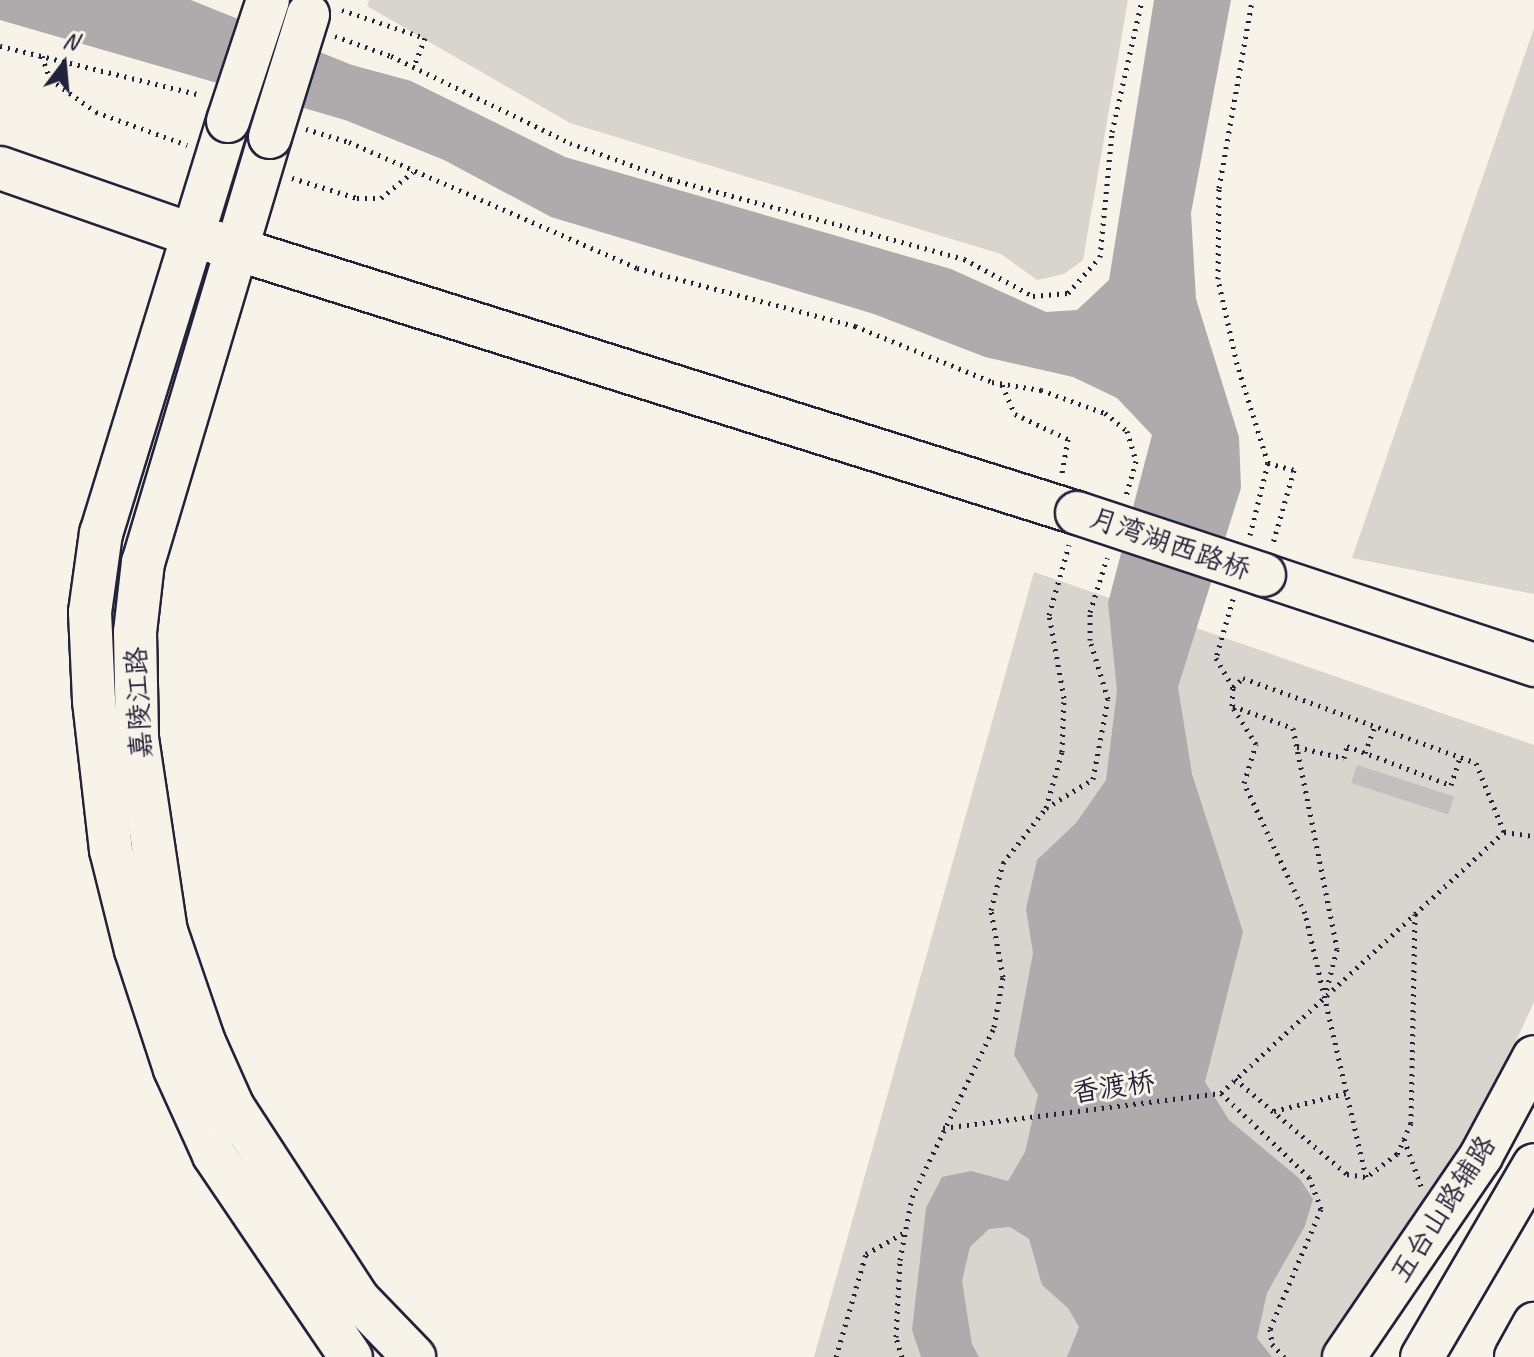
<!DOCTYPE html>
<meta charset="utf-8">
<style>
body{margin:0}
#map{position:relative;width:1534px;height:1357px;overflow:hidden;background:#f7f3e8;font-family:Caveat,"LXGW WenKai TC",sans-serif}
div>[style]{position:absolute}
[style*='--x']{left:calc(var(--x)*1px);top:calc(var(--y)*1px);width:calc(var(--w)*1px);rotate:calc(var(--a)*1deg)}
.green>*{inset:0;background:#d8d5cf}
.water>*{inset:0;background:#aeabad}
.building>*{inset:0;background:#c2bfbd;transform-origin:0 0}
.path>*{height:5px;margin-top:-2.5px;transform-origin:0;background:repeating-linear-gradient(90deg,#22223b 0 2px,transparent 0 8px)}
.roads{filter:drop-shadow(2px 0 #22223b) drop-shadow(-2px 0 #22223b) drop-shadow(0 2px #22223b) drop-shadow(0 -2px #22223b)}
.minor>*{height:42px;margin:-21px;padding:0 21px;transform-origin:21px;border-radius:21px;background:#f7f3e8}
.bridges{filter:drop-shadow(2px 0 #22223b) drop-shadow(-2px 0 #22223b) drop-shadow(0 2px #22223b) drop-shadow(0 -2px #22223b)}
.minor-bridge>*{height:42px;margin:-21px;padding:0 21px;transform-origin:21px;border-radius:21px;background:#f7f3e8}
span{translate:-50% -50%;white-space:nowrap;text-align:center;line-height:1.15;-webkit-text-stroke:6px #f7f3e8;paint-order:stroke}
.street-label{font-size:28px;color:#22223b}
.north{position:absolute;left:24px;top:24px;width:80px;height:80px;-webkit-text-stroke:6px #f7f3e8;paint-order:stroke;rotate:16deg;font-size:22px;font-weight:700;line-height:32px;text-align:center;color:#22223b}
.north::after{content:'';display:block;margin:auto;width:28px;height:36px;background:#22223b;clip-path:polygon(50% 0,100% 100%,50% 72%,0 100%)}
</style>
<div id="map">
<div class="green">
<i style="clip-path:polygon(369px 0,1128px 0,1083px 260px,1064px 274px,1037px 280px,1001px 254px,570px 123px,367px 6px)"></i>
<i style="clip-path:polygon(1534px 28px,1534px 594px,1352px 558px)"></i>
<i style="clip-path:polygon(1034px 572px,1534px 745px,1534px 1002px,1476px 1129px,1329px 1357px,814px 1357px)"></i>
</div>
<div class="water">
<i style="clip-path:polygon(0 0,191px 0,352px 65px,411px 81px,565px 157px,951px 269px,1046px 312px,1077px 310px,1109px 280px,1154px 0,1231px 0,1191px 213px,1196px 299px,1239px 437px,1241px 488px,1178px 687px,1192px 774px,1243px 932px,1205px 1082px,1229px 1120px,1300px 1179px,1313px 1199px,1305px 1226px,1267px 1293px,1257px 1338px,1272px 1357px,1067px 1357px,1079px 1327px,1068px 1308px,1042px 1285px,1029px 1239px,1010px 1227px,989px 1229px,970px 1247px,962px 1281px,972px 1344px,979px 1357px,921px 1357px,912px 1330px,926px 1208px,942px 1177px,971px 1171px,1008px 1181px,1025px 1152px,1038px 1095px,1014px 1055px,1033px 953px,1026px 909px,1037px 860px,1076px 823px,1106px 780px,1117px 691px,1108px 603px,1152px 435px,1117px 398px,1073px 377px,985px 357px,874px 314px,551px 217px,444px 160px,345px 120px,0 20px)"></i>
</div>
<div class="building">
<i style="left:1357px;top:765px;width:102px;height:19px;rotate:18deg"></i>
</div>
<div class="path">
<i style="--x:342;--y:10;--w:88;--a:18.6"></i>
<i style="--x:425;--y:38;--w:31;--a:111"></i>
<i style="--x:335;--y:36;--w:59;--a:19.7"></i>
<i style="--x:391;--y:56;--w:199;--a:25.9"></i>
<i style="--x:570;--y:143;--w:106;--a:19.8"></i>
<i style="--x:670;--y:179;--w:305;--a:15.2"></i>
<i style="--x:964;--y:259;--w:78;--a:28.2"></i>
<i style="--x:1033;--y:296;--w:35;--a:-5"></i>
<i style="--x:1068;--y:293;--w:48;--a:-48.4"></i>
<i style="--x:1100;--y:257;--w:126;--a:-84.5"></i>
<i style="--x:1112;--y:132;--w:135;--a:-77.2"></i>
<i style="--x:0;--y:46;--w:207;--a:13.7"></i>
<i style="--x:42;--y:56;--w:24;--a:71"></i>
<i style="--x:50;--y:79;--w:57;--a:35.7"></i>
<i style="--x:96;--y:112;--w:97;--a:19.9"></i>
<i style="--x:306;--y:129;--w:45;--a:16.8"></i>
<i style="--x:349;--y:142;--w:314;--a:23.6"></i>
<i style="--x:637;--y:268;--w:226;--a:14.9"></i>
<i style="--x:855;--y:326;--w:148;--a:22.2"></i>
<i style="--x:992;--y:382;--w:50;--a:9.3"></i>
<i style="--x:1041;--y:390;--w:68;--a:19.8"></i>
<i style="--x:1105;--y:413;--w:28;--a:39"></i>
<i style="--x:1127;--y:431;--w:31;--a:73"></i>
<i style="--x:1136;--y:461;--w:35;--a:106"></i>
<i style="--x:292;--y:178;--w:68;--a:17.1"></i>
<i style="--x:357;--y:198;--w:24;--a:0"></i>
<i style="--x:381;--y:198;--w:41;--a:-39.1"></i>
<i style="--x:1002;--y:385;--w:32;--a:66"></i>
<i style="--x:1015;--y:414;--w:59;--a:25.3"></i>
<i style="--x:1068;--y:439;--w:36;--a:100"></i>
<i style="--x:1268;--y:463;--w:27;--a:15"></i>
<i style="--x:1294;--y:470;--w:76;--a:106"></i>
<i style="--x:1250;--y:535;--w:74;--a:-76"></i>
<i style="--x:1268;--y:463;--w:104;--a:-107.4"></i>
<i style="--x:1237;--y:364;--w:87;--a:-102.6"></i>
<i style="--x:1218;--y:279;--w:91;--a:-89.4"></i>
<i style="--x:1219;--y:188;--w:191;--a:-80"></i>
<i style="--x:1233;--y:599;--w:61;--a:106.1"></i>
<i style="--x:1216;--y:658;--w:34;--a:60"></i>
<i style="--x:1233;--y:706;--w:64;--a:20.1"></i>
<i style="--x:1293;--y:728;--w:225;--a:78.7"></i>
<i style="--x:1337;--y:949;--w:49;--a:104.3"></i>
<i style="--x:1297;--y:747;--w:48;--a:13.2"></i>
<i style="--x:1344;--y:758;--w:12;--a:-76"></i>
<i style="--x:1347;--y:746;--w:111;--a:20.6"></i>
<i style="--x:1451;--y:785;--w:29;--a:-72"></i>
<i style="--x:1365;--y:753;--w:29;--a:-70"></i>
<i style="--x:1046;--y:808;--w:55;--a:-31.7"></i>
<i style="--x:1093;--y:779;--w:81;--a:-79.4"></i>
<i style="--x:1108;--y:699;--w:62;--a:-107"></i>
<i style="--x:1090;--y:640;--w:28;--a:-90"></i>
<i style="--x:1090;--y:612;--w:57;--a:-72.5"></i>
<i style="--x:1415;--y:914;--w:209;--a:91.1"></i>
<i style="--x:1411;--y:1123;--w:34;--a:114"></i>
<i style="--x:1397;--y:1154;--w:39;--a:143"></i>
<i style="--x:1366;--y:1177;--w:271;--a:-103"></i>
<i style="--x:1305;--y:913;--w:144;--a:-115.1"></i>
<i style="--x:1244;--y:783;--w:41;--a:-72.9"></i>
<i style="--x:1256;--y:744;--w:45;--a:-122.3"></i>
<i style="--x:1232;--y:706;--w:19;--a:-87"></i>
<i style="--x:1233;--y:687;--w:13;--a:-42"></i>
<i style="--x:1243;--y:678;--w:248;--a:20"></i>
<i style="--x:1476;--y:763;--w:74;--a:67.9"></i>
<i style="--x:1235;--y:1079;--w:147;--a:40.3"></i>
<i style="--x:1347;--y:1174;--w:19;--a:9"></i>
<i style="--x:1221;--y:1093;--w:385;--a:-42.7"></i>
<i style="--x:1504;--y:832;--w:30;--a:8"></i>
<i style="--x:1221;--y:1093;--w:122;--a:43.7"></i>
<i style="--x:1309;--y:1177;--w:34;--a:69"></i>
<i style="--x:1321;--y:1209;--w:130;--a:113"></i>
<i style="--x:1270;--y:1329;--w:15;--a:82"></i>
<i style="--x:1272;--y:1344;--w:18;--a:47"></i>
<i style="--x:1274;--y:1111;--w:74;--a:-14"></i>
<i style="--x:943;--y:1128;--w:280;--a:-7.2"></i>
<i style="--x:1404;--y:1139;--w:50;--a:70.1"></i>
<i style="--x:836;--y:1357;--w:107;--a:-73.8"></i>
<i style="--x:866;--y:1254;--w:45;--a:-29.4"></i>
<i style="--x:902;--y:1357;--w:21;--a:-107"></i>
<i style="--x:896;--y:1337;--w:77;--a:-87"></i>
<i style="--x:900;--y:1260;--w:64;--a:-79.2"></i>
<i style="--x:912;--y:1197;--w:189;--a:-64.2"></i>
<i style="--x:994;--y:1027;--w:51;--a:-79.8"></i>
<i style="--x:1003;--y:977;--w:68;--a:-100.2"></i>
<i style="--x:991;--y:910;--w:49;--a:-75.7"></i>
<i style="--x:1003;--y:863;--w:70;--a:-52"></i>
<i style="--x:1046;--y:808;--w:58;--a:-74.1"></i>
<i style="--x:1062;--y:752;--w:54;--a:-87.9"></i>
<i style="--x:1064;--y:698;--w:84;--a:-100.2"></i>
<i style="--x:1049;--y:615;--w:73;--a:-74.1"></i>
</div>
<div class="roads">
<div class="minor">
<i style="--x:228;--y:121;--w:431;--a:107.1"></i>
<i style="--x:101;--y:533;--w:80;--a:97.9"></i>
<i style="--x:90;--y:612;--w:89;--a:87.4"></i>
<i style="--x:94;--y:701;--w:150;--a:83.5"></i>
<i style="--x:111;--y:850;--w:103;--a:76"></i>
<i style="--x:136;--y:950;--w:125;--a:71.9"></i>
<i style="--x:175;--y:1069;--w:94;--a:65.6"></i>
<i style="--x:214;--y:1155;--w:244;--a:55.9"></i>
<i style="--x:270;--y:137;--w:444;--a:106.6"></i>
<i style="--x:143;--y:562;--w:70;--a:96.5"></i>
<i style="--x:135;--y:632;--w:106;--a:88.9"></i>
<i style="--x:137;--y:738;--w:195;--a:81.5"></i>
<i style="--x:166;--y:931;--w:117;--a:71.1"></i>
<i style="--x:204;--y:1042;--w:71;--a:66"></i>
<i style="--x:233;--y:1107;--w:229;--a:56.9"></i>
<i style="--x:358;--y:1299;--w:81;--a:46"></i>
<i style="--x:0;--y:168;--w:203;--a:19.2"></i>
<i style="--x:192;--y:235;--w:928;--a:17.44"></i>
<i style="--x:1264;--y:575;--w:285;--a:18.4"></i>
<i style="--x:1344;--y:1357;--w:243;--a:-55.7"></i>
<i style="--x:1481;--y:1156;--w:112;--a:-61.8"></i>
<i style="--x:1422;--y:1357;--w:222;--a:-59.7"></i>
<i style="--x:1516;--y:1357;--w:38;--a:-61"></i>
</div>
</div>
<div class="bridges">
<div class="minor-bridge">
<i style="--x:228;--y:121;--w:127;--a:-71.7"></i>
<i style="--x:270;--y:137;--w:128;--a:-72.7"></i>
<i style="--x:1077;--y:513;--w:197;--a:18.3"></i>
</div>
</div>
<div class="street-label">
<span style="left:1170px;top:544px;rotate:19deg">月湾湖西路桥</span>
<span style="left:139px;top:703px;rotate:-93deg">嘉陵江路</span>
<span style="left:1113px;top:1087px;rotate:-8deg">香渡桥</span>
<span style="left:1443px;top:1209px;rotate:-57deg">五台山路辅路</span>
</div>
<div class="north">N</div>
</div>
